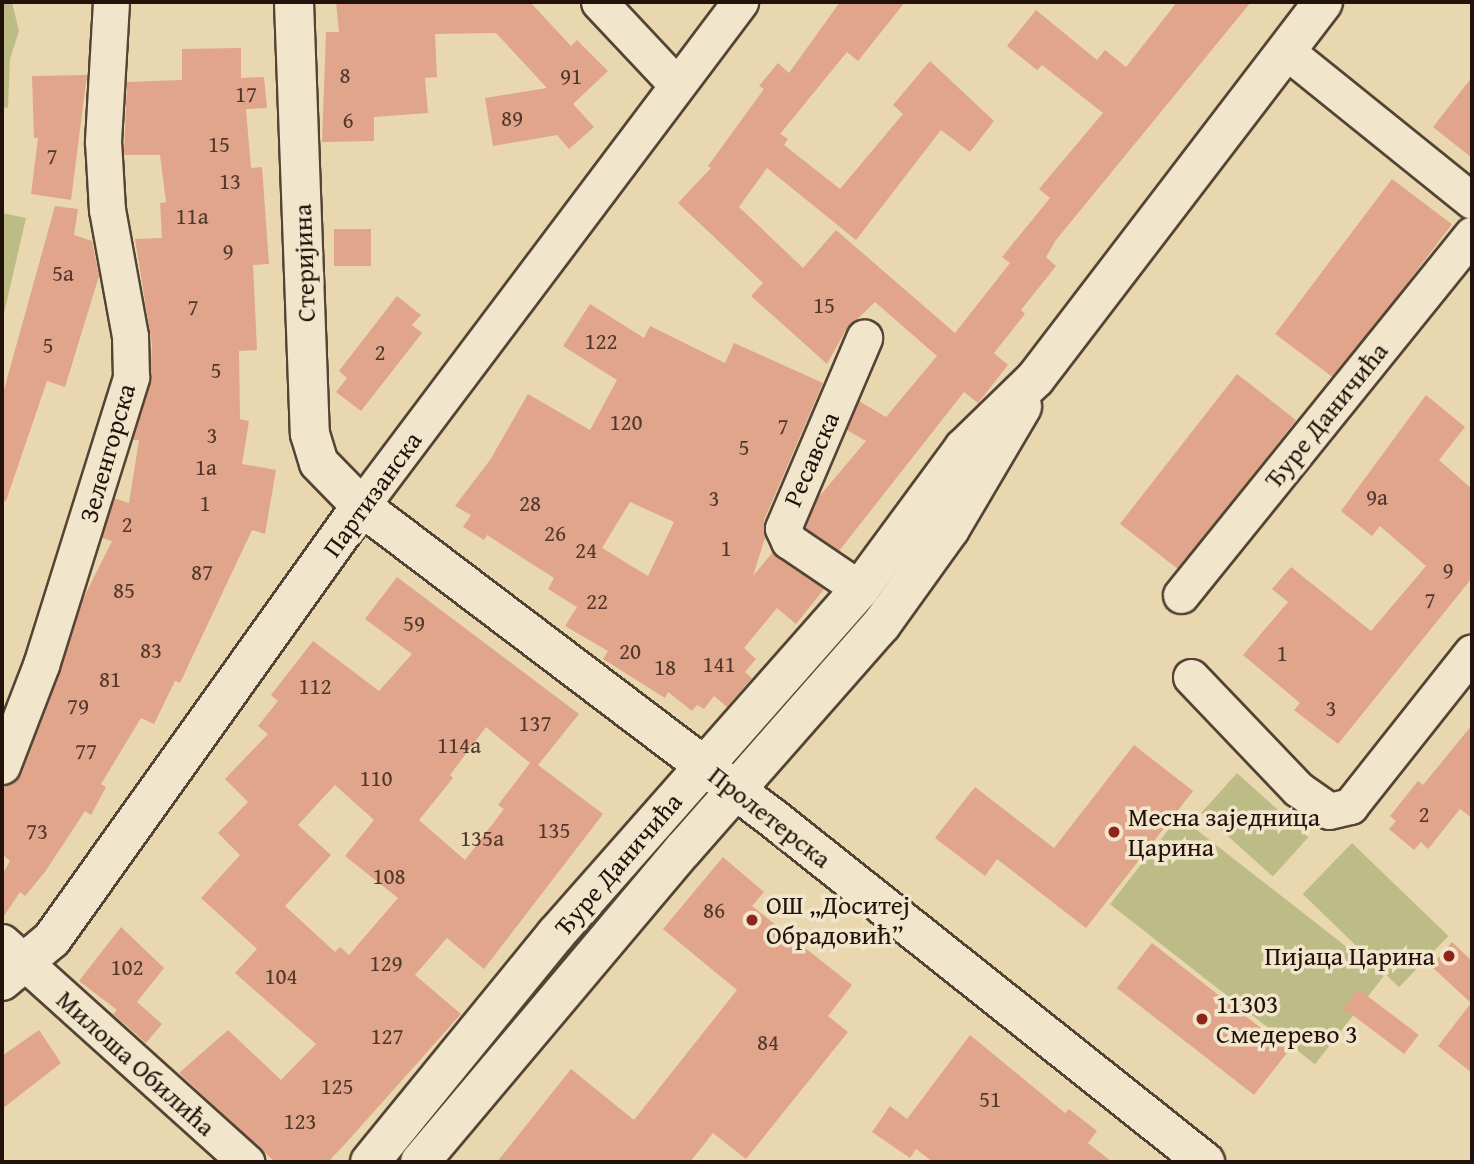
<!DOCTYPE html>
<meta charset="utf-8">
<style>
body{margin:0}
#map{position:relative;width:1474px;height:1164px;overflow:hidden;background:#e9d8af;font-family:"Gentium Book Plus",serif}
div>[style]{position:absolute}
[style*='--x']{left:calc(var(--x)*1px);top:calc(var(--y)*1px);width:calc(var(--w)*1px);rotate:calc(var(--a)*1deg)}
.green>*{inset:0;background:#bebc86;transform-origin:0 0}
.building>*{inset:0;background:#e0a58a;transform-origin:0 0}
.roads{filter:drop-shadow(2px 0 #544435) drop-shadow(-2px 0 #544435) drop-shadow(0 2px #544435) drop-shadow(0 -2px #544435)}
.street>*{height:35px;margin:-17.5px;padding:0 17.5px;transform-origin:17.5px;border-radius:17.5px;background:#f1e6cb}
.secondary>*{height:38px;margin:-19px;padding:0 19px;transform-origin:19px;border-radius:19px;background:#f1e6cb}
.dots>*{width:19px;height:19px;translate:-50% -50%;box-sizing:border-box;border:4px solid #f1e6cb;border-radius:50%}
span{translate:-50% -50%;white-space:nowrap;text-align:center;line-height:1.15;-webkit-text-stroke:7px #f1e6cb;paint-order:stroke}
.number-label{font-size:23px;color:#52372c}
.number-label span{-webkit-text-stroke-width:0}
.street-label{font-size:26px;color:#23120c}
.poi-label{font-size:26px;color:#23120c}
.left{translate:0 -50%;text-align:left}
.right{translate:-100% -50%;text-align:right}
.frame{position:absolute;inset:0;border:4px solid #23120c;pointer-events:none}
</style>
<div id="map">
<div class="green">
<i style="clip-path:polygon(2px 2px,12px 2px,19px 31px,10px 59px,8px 108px,2px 107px)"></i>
<i style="clip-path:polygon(2px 213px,26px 218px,2px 322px)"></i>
<i style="left:1237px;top:773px;width:96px;height:53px;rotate:42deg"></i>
<i style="left:1179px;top:816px;width:260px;height:112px;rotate:38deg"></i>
<i style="left:662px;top:828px;width:13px;height:435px;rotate:39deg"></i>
<i style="left:1352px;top:843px;width:134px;height:71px;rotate:44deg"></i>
</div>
<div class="building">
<i style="clip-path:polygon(336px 2px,530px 2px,571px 46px,577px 40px,608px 71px,573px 104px,594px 127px,569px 149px,557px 135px,493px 146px,485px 98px,547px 88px,496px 33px,435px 34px,437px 77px,425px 78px,428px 113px,374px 117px,374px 141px,322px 142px,326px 32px,339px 32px)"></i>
<i style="clip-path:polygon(840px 2px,905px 2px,858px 61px,847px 52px,780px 134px,788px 139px,784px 145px,840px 189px,903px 114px,893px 105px,930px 61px,994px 121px,970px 152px,941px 130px,856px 240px,767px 168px,739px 207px,803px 268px,836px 230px,955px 333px,1010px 263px,1002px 257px,1050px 198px,1039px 189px,1103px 113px,1042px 65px,1037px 70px,1007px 46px,1036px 10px,1097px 60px,1105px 50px,1126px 67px,1177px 2px,1251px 2px,1056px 240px,1046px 257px,1056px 266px,1021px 310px,1025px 314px,994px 353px,1008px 365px,978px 403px,964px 392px,839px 551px,805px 528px,818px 498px,866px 441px,847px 430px,859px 401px,886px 417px,937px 356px,875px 302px,846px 330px,827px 364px,751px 296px,763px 283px,678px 203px,711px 168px,708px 166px,764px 89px,759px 86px,778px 63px,789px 73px)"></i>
<i style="clip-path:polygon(241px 48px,241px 78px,264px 77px,267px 108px,246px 109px,251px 168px,262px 167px,269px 264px,253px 265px,257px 350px,239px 351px,240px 419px,249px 421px,242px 464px,276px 470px,265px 534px,252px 530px,180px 683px,175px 681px,154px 724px,141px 718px,101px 784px,106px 787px,91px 815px,85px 811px,45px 872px,25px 896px,20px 892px,2px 919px,2px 875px,10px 861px,2px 854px,2px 796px,5px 786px,21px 773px,82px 601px,112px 541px,102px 538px,114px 498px,129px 503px,139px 440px,133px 440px,150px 383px,152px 345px,135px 239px,162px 238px,160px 203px,166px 202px,160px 155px,124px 155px,127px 82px,182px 80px,182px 49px)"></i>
<i style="clip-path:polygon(87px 75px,71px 200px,31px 194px,38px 138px,34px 138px,32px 76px)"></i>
<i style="clip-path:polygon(1472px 77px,1472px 158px,1433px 127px)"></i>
<i style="left:1392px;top:179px;width:75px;height:194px;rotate:37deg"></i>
<i style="clip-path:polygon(55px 206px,78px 209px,74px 235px,92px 241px,99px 276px,65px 387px,47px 381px,6px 501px,2px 500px,2px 397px)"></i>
<i style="left:334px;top:229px;width:37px;height:37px"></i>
<i style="clip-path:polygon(397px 296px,421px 315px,412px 325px,422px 333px,361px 411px,336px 392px,347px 378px,339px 371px)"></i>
<i style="clip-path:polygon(evenodd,590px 304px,644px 338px,650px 326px,725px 363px,734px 343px,823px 383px,764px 520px,765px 538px,753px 576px,773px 552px,824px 589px,796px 624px,777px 608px,744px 648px,756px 659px,745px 672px,752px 678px,727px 707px,714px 696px,704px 709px,697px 705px,692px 711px,668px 692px,665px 698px,603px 659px,608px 651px,565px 626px,577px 607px,548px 589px,554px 578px,487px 535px,484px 540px,463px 527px,471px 515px,455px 506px,490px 460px,528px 394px,590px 430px,617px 380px,563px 346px,590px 304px,630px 502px,674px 522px,648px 576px,602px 548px,630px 502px)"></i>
<i style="left:1237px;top:374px;width:75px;height:190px;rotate:38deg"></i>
<i style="clip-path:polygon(1426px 395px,1465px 427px,1439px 460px,1472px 489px,1472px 578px,1338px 744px,1294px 710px,1300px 703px,1243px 655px,1288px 602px,1272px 589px,1291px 567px,1371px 631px,1426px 566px,1380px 526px,1372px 536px,1341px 511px)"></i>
<i style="clip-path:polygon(evenodd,397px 577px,579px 714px,538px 765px,603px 814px,484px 969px,447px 938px,415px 975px,461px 1014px,346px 1143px,328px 1162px,275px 1162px,179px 1073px,228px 1030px,281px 1080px,316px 1044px,235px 973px,257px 949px,201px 898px,240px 855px,218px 833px,248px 802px,225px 779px,268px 734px,258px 726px,278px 701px,271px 695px,313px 641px,379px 691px,412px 654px,365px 619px,397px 577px,486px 727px,530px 763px,498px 805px,504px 809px,465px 860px,419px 820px,453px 778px,450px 775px,486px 727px,397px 577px,335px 785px,374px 820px,345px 856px,398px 898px,349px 955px,340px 947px,335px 952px,285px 906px,331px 855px,298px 825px,335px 785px)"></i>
<i style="clip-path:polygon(1472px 725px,1472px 818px,1460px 809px,1428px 849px,1421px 842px,1414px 850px,1389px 829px,1396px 821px,1390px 816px,1418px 781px,1423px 785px)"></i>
<i style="clip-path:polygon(1134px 745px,1193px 791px,1086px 928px,997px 859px,985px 876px,935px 838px,975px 787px,1054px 848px)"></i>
<i style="clip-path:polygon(723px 857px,764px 892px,752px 906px,852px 985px,828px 1016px,848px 1032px,746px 1159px,713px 1133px,690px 1162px,497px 1162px,571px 1069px,634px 1120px,737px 990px,663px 929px)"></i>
<i style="clip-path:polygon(121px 927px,164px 968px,137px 1002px,162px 1024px,146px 1043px,113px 1014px,117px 1010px,79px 981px)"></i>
<i style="clip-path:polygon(1452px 942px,1472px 961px,1472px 1073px,1438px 1046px,1471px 1003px,1431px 966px)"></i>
<i style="left:1152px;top:943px;width:174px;height:57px;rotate:38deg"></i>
<i style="left:1358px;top:989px;width:76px;height:24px;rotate:37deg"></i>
<i style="clip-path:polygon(39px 1030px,61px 1063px,2px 1109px,2px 1056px)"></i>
<i style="clip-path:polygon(970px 1035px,1065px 1113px,1069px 1109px,1097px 1131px,1088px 1143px,1112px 1162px,933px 1162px,916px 1149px,910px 1158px,872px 1132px,890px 1106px,907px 1119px)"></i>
</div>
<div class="roads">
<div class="street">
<i style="--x:599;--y:2;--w:112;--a:46.8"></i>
<i style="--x:1285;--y:50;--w:240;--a:38.9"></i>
<i style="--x:361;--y:506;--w:631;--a:-53.06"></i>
<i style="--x:860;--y:589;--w:86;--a:-145.9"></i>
<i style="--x:789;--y:541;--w:14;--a:-115"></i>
<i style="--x:783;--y:528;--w:207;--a:-66.9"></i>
<i style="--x:1181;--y:595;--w:463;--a:-51.1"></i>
<i style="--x:1191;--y:677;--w:155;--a:46.3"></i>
<i style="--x:1298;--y:789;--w:38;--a:35"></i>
<i style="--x:1329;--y:811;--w:22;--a:-13"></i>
<i style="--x:1350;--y:806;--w:196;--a:-51.6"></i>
<i style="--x:2;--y:766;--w:108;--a:-68.9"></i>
<i style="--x:41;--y:665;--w:302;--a:-72.6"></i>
<i style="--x:131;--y:377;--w:41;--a:-91.4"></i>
<i style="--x:130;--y:336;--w:128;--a:-100.3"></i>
<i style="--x:107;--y:210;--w:69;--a:-93.3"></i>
<i style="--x:103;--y:141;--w:139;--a:-86.7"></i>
<i style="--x:2;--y:942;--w:329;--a:42"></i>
</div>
<div class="secondary">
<i style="--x:294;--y:2;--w:432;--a:87.9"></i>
<i style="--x:310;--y:434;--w:30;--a:73"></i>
<i style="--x:319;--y:463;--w:60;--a:45.7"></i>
<i style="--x:361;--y:506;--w:518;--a:37.16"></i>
<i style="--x:774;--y:819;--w:551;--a:38.51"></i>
<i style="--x:2;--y:981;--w:65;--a:-40"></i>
<i style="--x:52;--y:939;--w:532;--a:-54.49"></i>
<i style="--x:370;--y:1162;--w:294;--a:-50.8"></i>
<i style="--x:556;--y:934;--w:460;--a:-48.6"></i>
<i style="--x:860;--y:589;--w:175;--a:-53.6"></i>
<i style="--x:964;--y:448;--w:99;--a:-44.2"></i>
<i style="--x:1035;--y:379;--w:474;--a:-52.6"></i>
<i style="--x:420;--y:1162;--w:408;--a:-49.9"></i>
<i style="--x:683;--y:850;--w:300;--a:-48.7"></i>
<i style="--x:881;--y:625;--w:118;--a:-54.3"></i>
<i style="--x:950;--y:529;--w:142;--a:-59.5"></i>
</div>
</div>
<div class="dots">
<i style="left:1114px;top:832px;background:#8f2418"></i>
<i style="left:752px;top:920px;background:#8f2418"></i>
<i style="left:1449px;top:956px;background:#8f2418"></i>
<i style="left:1202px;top:1019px;background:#8f2418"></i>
</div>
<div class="number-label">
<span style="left:345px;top:75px">8</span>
<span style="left:571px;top:76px">91</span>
<span style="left:246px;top:94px">17</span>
<span style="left:512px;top:118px">89</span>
<span style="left:348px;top:120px">6</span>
<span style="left:219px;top:144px">15</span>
<span style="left:52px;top:156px">7</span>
<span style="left:230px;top:181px">13</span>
<span style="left:192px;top:216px">11a</span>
<span style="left:228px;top:251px">9</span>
<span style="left:63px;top:273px">5a</span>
<span style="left:824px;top:305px">15</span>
<span style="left:193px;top:307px">7</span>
<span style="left:601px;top:341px">122</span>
<span style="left:48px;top:345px">5</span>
<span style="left:380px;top:352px">2</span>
<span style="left:216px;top:370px">5</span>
<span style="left:626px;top:422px">120</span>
<span style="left:783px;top:426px">7</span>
<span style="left:212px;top:435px">3</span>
<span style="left:744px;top:447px">5</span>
<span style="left:206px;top:467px">1a</span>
<span style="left:1377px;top:497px">9a</span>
<span style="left:714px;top:498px">3</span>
<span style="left:205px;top:503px">1</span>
<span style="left:530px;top:503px">28</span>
<span style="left:127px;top:524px">2</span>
<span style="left:555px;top:533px">26</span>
<span style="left:726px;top:548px">1</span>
<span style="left:586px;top:550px">24</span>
<span style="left:1448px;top:570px">9</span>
<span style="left:202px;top:572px">87</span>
<span style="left:124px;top:590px">85</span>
<span style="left:1430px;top:600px">7</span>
<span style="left:597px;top:601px">22</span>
<span style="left:414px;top:623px">59</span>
<span style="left:151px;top:650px">83</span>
<span style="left:630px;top:651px">20</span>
<span style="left:1282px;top:653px">1</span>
<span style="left:719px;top:664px">141</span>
<span style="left:665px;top:667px">18</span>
<span style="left:110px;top:679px">81</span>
<span style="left:315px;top:686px">112</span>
<span style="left:78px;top:706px">79</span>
<span style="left:1331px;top:708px">3</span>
<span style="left:535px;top:723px">137</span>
<span style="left:459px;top:745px">114a</span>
<span style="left:86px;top:751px">77</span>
<span style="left:376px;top:778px">110</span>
<span style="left:1424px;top:814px">2</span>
<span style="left:554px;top:830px">135</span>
<span style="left:37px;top:831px">73</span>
<span style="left:482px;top:838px">135a</span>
<span style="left:389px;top:876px">108</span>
<span style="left:714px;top:910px">86</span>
<span style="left:386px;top:963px">129</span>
<span style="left:127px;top:967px">102</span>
<span style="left:281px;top:976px">104</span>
<span style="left:387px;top:1036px">127</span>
<span style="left:768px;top:1042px">84</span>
<span style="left:337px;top:1086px">125</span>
<span style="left:990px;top:1099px">51</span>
<span style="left:300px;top:1121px">123</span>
</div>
<div class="street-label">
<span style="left:304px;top:263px;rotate:-92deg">Стеријина</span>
<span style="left:1326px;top:415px;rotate:-51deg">Ђуре Даничића</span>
<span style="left:107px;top:453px;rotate:-74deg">Зеленгорска</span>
<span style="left:811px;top:459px;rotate:-66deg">Ресавска</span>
<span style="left:372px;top:494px;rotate:-54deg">Партизанска</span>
<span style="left:770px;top:817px;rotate:38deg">Пролетерска</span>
<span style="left:618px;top:864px;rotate:-49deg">Ђуре Даничића</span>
<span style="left:136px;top:1063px;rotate:42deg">Милоша Обилића</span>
</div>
<div class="poi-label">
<span class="left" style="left:1128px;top:832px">Месна заједница<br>Царина</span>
<span class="left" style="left:766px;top:920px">ОШ „Доситеј<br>Обрадовић”</span>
<span class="right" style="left:1435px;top:956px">Пијаца Царина</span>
<span class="left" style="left:1216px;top:1019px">11303<br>Смедерево 3</span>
</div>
<div class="frame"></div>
</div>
